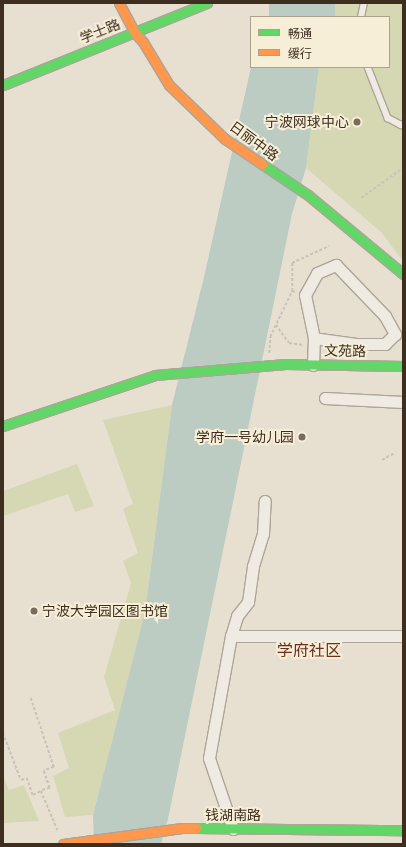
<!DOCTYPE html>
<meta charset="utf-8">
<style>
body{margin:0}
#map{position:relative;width:406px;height:847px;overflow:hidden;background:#e7e0d1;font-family:"IBM Plex Serif","Noto Sans SC",serif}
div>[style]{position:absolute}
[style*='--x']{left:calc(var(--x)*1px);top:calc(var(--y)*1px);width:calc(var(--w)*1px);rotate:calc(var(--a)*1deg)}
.green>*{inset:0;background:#d6d7b3}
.water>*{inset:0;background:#bcccc2;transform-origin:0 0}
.path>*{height:1.5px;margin-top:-0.75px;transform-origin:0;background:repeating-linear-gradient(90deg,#c8c2b9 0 3px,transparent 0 5px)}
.roads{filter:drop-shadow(1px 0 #ada599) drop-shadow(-1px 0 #ada599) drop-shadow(0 1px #ada599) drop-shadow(0 -1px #ada599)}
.lane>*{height:5.5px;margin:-2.75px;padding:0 2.75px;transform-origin:2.75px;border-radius:2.75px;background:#efebe3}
.street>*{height:11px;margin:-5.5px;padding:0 5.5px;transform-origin:5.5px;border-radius:5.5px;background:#efebe3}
.fast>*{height:9px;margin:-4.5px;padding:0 4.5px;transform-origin:4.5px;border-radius:4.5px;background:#63d668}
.slow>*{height:9px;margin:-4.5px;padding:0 4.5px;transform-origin:4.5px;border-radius:4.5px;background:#ff974d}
.dots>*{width:11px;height:11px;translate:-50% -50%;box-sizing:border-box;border:2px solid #f7eed8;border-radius:50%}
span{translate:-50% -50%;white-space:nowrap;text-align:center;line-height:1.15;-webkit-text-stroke:4px #f7eed8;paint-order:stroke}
.street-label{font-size:14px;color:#3d2e20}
.poi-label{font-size:14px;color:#3d2e20}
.right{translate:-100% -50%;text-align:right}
.left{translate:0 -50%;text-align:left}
.quarter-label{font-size:16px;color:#6b2e1e}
.frame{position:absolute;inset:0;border:4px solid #3d2e20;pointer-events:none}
.legend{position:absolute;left:250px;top:16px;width:140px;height:52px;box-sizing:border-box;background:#f7eed8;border:1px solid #ada18e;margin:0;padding:5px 7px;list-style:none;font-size:12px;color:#3d2e20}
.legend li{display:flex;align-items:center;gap:8px;height:20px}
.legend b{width:20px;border:1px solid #ada18e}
</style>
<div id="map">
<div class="green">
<i style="clip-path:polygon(335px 3px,403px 3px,403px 261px,381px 232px,306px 168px,319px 67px,389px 67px,389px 17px,332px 17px)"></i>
<i style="clip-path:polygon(172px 405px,145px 612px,93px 815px,65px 817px,53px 776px,69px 768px,58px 733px,115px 710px,104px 677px,131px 583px,123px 561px,138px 553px,123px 509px,133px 504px,103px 420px)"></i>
<i style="clip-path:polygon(77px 464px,94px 506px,75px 512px,68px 494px,3px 516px,3px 491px)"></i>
<i style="clip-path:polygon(3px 776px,9px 790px,24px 785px,39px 821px,3px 823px)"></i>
</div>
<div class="water">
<i style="left:269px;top:3px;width:66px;height:15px"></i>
<i style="clip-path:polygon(251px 67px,319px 67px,306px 168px,292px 214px,168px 819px,161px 844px,94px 844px,93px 815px,145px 612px,172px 405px,204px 277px)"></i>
</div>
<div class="path">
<i style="--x:361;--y:198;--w:52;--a:-35.5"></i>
<i style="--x:402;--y:242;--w:1;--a:-45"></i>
<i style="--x:292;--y:291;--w:28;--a:-90"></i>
<i style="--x:292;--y:263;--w:41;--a:-24.7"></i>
<i style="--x:276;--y:325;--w:22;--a:54"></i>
<i style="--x:289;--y:343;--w:15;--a:8"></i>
<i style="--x:269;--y:353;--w:16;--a:-86"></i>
<i style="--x:270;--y:337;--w:51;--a:-64.4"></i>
<i style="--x:292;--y:291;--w:3;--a:18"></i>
<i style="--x:382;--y:460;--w:13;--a:-29"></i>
<i style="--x:31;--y:698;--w:73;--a:71.6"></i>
<i style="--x:54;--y:767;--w:11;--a:158"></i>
<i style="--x:44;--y:771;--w:18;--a:71"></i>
<i style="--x:50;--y:788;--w:9;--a:162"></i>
<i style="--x:41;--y:791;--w:43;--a:67"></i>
<i style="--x:3;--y:733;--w:50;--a:69"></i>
<i style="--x:21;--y:780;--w:6;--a:-18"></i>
<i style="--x:27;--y:778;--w:18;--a:71"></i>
<i style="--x:33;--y:795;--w:9;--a:-27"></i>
</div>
<div class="roads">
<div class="lane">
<i style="--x:361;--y:17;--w:14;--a:-78"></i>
<i style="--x:368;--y:67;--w:55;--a:68.6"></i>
<i style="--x:388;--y:118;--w:15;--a:28"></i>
<i style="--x:401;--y:125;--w:2;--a:-27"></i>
</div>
<div class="street">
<i style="--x:313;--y:365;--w:27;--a:-88"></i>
<i style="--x:314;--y:338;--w:44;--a:-101.8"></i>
<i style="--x:305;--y:295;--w:25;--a:-61"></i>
<i style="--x:317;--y:273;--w:21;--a:-23"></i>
<i style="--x:336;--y:265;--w:71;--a:46.1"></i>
<i style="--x:385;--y:316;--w:21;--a:61"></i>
<i style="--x:395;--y:334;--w:14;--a:135"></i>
<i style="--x:385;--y:344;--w:29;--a:180"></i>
<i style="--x:356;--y:344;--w:42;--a:-171.9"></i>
<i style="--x:325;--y:398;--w:78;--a:2.9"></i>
<i style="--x:231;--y:636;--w:21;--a:-73"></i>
<i style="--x:237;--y:616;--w:18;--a:-52"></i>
<i style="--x:248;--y:602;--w:36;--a:-82"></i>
<i style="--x:253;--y:566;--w:34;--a:-73"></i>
<i style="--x:263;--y:534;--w:33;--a:-87"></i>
<i style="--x:233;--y:829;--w:75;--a:-108.7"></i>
<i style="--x:209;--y:758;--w:124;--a:-79.8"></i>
<i style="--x:231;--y:636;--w:172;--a:0"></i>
</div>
<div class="fast">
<i style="--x:3;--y:85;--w:220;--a:-21.9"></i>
<i style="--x:262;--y:164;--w:55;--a:34"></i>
<i style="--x:308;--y:195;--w:124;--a:39.7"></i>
<i style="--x:3;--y:426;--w:160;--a:-18.5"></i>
<i style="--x:155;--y:375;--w:131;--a:-4.8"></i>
<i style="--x:286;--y:364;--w:117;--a:1"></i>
<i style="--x:196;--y:828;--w:207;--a:0.6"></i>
</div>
<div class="slow">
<i style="--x:119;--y:3;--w:34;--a:62"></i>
<i style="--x:135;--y:33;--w:12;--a:48"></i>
<i style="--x:143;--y:42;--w:50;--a:58.8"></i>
<i style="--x:169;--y:85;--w:78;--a:44"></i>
<i style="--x:225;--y:139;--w:45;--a:34"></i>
<i style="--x:63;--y:844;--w:120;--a:-7.7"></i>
<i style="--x:182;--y:828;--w:14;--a:0"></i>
</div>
</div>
<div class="dots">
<i style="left:357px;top:122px;background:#786c5e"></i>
<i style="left:302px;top:437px;background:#786c5e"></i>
<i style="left:34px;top:611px;background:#786c5e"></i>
</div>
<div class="street-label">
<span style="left:100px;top:31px;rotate:-22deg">学士路</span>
<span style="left:254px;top:141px;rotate:36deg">日丽中路</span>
<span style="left:345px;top:351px;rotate:1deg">文苑路</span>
<span style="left:233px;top:815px">钱湖南路</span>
</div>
<div class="poi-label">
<span class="right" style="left:349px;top:122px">宁波网球中心</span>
<span class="right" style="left:294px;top:437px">学府一号幼儿园</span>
<span class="left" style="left:42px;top:611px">宁波大学园区图书馆</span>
</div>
<div class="quarter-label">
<span style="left:309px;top:650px">学府社区</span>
</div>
<div class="frame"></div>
<ul class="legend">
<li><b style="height:5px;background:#63d668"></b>畅通</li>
<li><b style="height:5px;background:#ff974d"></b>缓行</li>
</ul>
</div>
